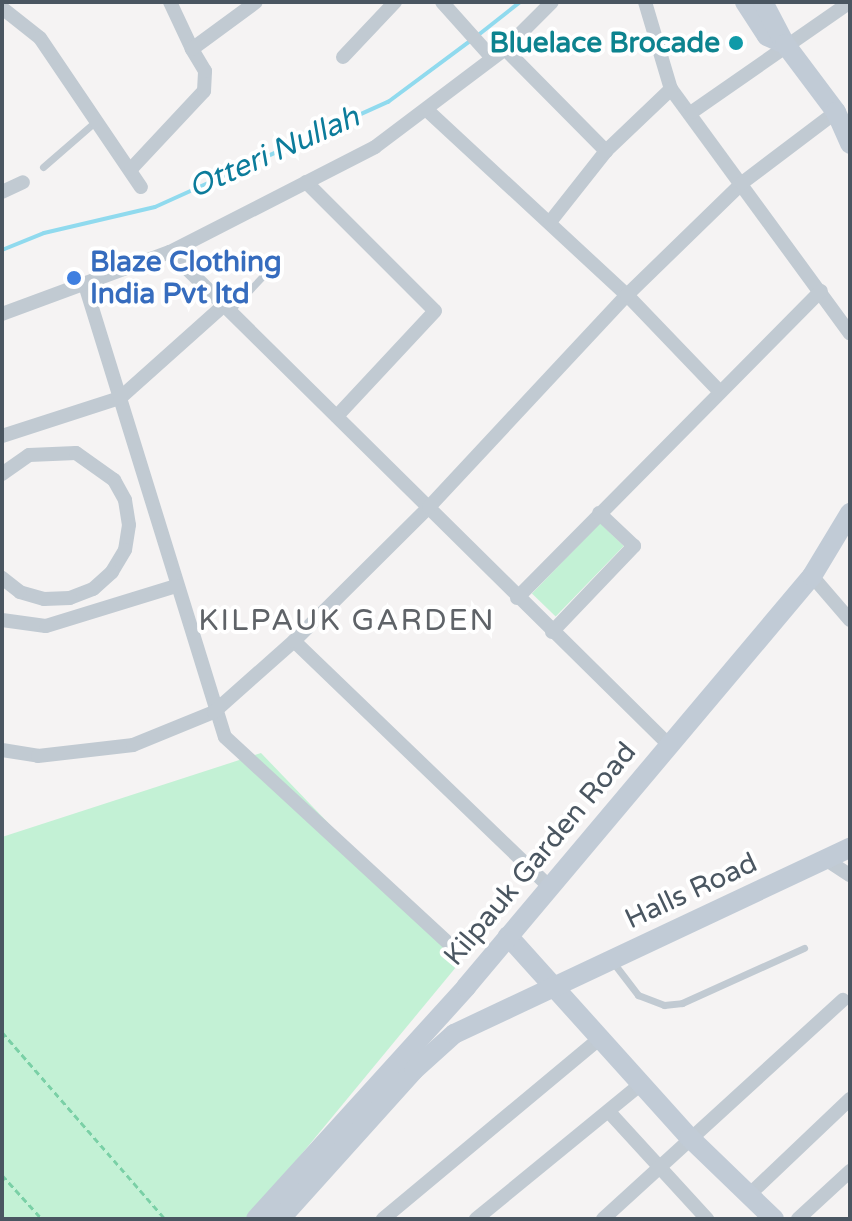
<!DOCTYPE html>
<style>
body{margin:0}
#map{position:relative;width:852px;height:1221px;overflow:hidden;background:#f5f3f3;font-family:"Varela Round",sans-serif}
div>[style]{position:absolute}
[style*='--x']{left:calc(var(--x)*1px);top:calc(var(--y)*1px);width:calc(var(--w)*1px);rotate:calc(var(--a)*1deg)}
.green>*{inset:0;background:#c3f1d5;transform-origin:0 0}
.stream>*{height:4px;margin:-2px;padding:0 2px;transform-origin:2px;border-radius:2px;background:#90daee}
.path>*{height:3px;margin-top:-1.5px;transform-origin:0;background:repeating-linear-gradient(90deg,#7ad0a6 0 6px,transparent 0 10px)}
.lane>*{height:7px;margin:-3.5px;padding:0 3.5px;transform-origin:3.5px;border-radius:3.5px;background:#c1cad2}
.street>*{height:14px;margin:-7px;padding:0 7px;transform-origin:7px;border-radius:7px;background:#c1cad2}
.secondary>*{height:20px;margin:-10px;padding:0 10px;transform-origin:10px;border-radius:10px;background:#c1cbd6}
.dots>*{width:22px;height:22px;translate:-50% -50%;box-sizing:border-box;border:4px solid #fff;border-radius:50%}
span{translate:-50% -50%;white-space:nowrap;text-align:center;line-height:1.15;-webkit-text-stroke:8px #fff;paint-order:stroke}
.culture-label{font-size:28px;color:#0d838f;font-weight:700}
.right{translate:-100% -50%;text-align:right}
.shop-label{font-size:28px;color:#366cbe;font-weight:700}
.left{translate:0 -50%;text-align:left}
.street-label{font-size:28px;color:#4a5661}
.water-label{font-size:30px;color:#0c7c9b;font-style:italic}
.neighbourhood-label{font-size:30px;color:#5f6368;letter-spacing:2px}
.frame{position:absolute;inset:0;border:4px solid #4a5661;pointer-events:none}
</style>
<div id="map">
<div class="green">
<i style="left:600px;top:523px;width:33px;height:98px;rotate:44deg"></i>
<i style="clip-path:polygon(261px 753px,461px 961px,248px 1219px,2px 1219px,2px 837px)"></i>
</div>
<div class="stream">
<i style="--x:477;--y:36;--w:55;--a:-38.3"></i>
<i style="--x:2;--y:250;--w:45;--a:-22"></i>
<i style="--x:44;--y:233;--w:114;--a:-13.2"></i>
<i style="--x:155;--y:207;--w:256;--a:-24.3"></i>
<i style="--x:388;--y:102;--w:102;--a:-36.6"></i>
</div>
<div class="path">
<i style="--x:2;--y:1032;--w:248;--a:48.9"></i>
<i style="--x:2;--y:1175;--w:59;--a:47.7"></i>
</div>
<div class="lane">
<i style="--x:43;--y:167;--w:70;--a:-41"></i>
<i style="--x:230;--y:311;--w:69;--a:-46.8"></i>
<i style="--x:612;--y:961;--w:43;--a:52.6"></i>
<i style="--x:638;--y:995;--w:28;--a:21"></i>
<i style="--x:664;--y:1005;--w:18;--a:-6"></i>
<i style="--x:682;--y:1003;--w:134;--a:-24.3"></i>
</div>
<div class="street">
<i style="--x:170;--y:2;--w:52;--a:64.9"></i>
<i style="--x:442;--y:2;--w:75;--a:48.2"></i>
<i style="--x:645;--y:2;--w:91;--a:73.4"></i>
<i style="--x:671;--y:89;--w:303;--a:53.8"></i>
<i style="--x:2;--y:8;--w:48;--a:38.3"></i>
<i style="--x:40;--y:38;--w:180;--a:55.9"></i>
<i style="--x:505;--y:49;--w:144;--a:45.3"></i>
<i style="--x:343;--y:57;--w:76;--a:-46.6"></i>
<i style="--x:428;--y:111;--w:271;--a:42.8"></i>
<i style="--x:627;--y:295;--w:134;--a:46.2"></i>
<i style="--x:692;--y:112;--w:193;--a:-34.8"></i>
<i style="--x:131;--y:169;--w:107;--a:-46.9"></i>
<i style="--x:204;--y:91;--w:20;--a:-87"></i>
<i style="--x:205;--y:71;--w:26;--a:-121"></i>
<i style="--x:192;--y:49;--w:79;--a:-36.3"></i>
<i style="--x:306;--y:182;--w:182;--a:45"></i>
<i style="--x:435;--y:311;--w:144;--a:133"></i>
<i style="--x:2;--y:192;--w:23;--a:-25"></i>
<i style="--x:550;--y:222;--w:90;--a:-51.7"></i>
<i style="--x:606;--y:151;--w:90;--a:-43.6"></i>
<i style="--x:170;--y:252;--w:701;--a:44.65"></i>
<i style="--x:85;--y:285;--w:473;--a:72.8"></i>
<i style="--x:225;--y:737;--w:305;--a:42.7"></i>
<i style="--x:2;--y:314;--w:179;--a:-20.3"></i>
<i style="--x:170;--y:252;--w:230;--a:-27.1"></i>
<i style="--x:375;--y:147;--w:163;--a:-37"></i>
<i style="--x:505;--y:49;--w:66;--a:-45"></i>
<i style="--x:2;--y:436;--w:124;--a:-17.9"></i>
<i style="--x:120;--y:398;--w:140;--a:-41.8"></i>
<i style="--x:2;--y:474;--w:33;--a:-35"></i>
<i style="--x:29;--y:455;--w:47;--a:-2.4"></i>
<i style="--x:76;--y:453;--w:47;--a:35.4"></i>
<i style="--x:114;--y:480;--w:23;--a:61"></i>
<i style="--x:125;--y:500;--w:25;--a:81"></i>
<i style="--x:129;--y:525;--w:25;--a:99"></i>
<i style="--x:125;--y:550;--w:26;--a:121"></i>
<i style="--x:112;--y:572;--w:25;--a:138"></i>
<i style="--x:93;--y:589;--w:25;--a:159"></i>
<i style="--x:70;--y:598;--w:26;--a:178"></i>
<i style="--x:44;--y:599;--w:25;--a:-164"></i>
<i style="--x:20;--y:592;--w:23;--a:-142"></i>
<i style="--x:812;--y:576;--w:58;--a:49.2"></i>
<i style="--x:517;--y:598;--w:432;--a:-45.3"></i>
<i style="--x:2;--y:620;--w:44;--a:7.8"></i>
<i style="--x:46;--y:626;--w:136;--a:-17.1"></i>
<i style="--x:552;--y:632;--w:119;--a:-46.4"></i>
<i style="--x:634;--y:546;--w:48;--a:-136.7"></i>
<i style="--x:294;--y:641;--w:354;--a:43.9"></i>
<i style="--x:2;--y:750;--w:36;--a:9"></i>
<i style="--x:38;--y:756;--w:96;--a:-6.6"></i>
<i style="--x:133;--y:745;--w:87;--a:-22.2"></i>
<i style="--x:214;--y:712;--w:107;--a:-41.6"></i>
<i style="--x:294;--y:641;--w:190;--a:-44.8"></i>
<i style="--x:429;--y:507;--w:290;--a:-47"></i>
<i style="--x:627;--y:295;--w:161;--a:-44.2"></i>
<i style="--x:742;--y:183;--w:118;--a:-37.1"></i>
<i style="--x:825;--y:859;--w:30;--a:33"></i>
<i style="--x:610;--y:1113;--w:144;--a:47.5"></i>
<i style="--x:751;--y:1193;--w:137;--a:-43.5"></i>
<i style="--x:383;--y:1219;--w:283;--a:-39.8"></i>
<i style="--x:476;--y:1219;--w:212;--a:-39.3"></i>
<i style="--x:603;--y:1219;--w:325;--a:-42.4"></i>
<i style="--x:798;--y:1219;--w:71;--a:-42.7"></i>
</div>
<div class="secondary">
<i style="--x:745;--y:2;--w:40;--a:57.1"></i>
<i style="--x:767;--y:36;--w:20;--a:24"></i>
<i style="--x:763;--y:2;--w:47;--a:62.4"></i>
<i style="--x:785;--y:44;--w:85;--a:53.1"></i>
<i style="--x:836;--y:112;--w:35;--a:66"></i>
<i style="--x:508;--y:936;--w:272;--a:48"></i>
<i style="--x:690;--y:1138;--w:117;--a:44"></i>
<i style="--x:256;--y:1219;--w:313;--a:-47.8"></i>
<i style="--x:466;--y:987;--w:537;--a:-49.91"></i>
<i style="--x:812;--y:576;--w:74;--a:-58.9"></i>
<i style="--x:280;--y:1219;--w:200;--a:-48"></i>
<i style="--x:414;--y:1070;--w:54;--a:-42"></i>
<i style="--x:454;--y:1034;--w:438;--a:-25.2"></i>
</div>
<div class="dots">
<i style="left:736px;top:43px;background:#0f9aa8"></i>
<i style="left:74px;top:278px;background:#3f7fe0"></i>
</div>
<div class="culture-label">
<span class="right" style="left:720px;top:43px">Bluelace Brocade</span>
</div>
<div class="shop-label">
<span class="left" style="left:90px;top:278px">Blaze Clothing<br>India Pvt ltd</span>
</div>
<div class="street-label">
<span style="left:540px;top:854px;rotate:-50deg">Kilpauk Garden Road</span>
<span style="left:691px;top:891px;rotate:-25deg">Halls Road</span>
</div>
<div class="water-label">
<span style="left:274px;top:153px;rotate:-24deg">Otteri Nullah</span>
</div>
<div class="neighbourhood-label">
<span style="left:347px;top:621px">KILPAUK GARDEN</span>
</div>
<div class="frame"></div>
</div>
